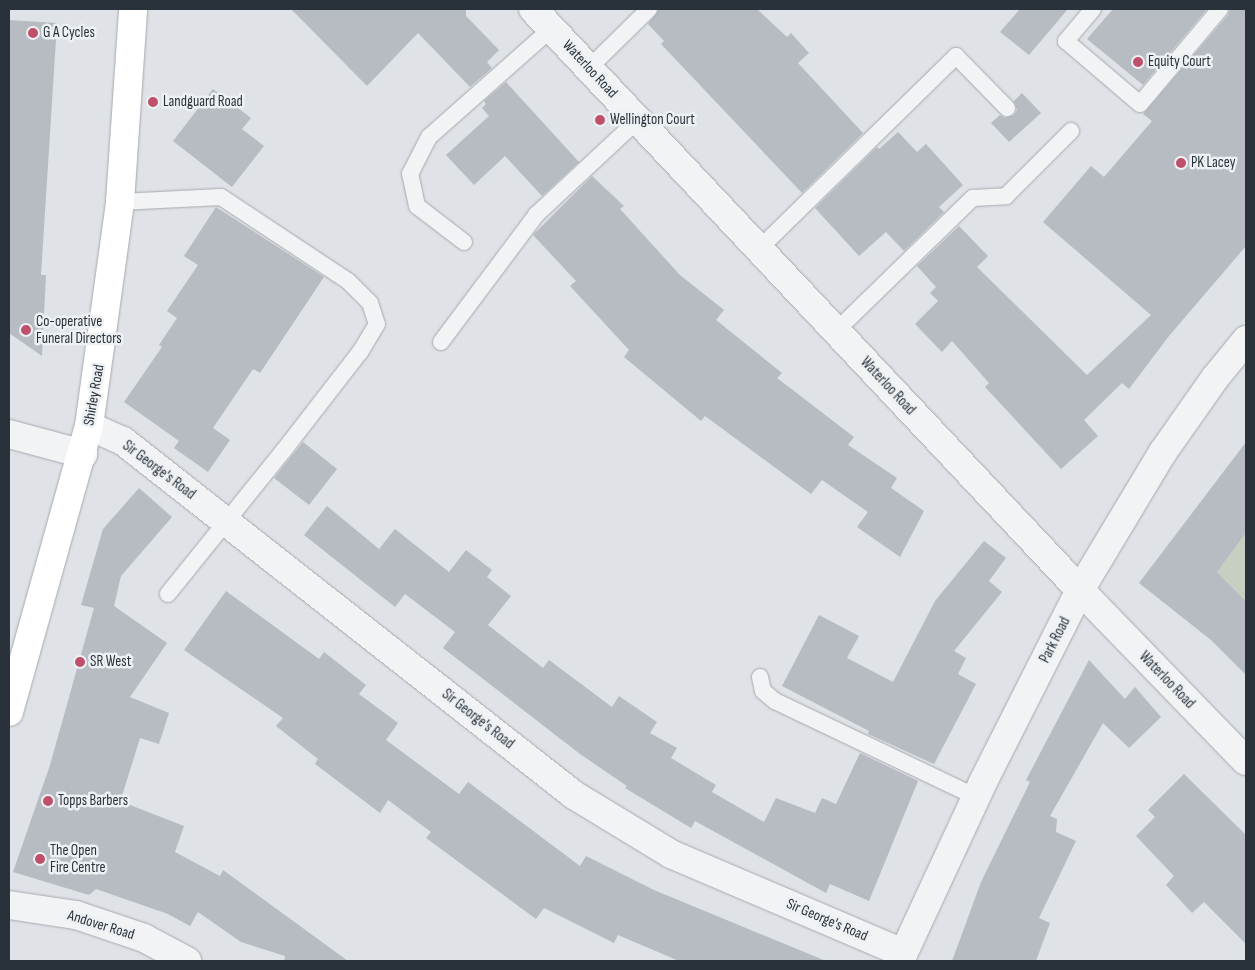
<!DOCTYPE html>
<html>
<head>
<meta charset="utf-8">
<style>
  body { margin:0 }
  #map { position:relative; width:1255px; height:970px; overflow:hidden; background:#dfe2e6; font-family:"Sofia Sans Condensed",sans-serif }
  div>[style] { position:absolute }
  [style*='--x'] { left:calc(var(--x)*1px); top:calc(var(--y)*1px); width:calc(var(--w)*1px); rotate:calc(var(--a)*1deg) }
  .green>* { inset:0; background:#c6cfc1 }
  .building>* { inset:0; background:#b6bcc2 }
  .roads { filter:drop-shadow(0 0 1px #a5aaaf) drop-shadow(0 0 1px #a5aaaf) }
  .service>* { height:16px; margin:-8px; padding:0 8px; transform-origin:8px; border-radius:8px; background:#f1f3f5 }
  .minor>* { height:28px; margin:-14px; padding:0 14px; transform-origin:14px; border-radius:14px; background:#f1f3f5 }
  .tertiary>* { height:28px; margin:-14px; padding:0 14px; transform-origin:14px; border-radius:14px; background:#f1f3f5 }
  .primary>* { height:28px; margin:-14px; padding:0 14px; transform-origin:14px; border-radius:14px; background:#fff }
  .dots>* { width:14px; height:14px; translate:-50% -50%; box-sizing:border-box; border:2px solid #eef1f4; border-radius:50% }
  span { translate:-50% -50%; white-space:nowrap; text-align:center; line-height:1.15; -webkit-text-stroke:5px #eef1f4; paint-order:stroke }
  .poi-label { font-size:15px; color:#29323b }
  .left { translate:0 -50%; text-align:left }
  .street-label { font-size:15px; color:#29323b }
  .frame { position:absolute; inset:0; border:10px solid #29323b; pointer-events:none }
</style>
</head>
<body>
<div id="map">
  <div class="green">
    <i style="clip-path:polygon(1246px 533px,1246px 601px,1217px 572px)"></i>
  </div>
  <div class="building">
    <i style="clip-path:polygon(291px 9px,466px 9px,466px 16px,499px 50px,487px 62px,492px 68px,470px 87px,418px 33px,367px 86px)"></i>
    <i style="clip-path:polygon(659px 9px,757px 9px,787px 37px,791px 33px,809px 53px,798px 63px,863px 133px,802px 193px,661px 44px,664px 41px,648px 24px)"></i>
    <i style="clip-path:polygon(1020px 9px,1068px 9px,1029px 55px,1000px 32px)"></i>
    <i style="clip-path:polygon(1113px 9px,1207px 9px,1143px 85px,1087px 39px)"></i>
    <i style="clip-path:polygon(1230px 9px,1246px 9px,1246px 246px,1169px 336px,1129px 389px,1122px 383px,1084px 420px,1098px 436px,1061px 469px,985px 387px,989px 383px,952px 341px,942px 352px,915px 324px,938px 301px,930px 293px,936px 287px,917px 266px,959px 226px,988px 256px,977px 267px,1087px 375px,1151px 315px,1043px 222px,1091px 166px,1104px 177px,1152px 121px,1143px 114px,1228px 15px)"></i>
    <i style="clip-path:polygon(9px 20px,57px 23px,41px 275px,46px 275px,42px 356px,9px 333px)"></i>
    <i style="clip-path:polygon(506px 82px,579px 162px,542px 196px,505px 156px,474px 185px,446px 155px,489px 116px,482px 108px,486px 104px,484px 101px)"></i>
    <i style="clip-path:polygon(213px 89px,251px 118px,242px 129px,264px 146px,232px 187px,173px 141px)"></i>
    <i style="clip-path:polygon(1022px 93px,1041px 113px,1009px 142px,991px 123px,1000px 115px,1005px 118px,1014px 115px,1017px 110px,1014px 101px)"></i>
    <i style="clip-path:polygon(898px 132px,917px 152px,926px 144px,963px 185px,939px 207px,944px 212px,904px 251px,886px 232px,859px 256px,815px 208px,877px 147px,879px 149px)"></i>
    <i style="clip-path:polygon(592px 176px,624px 206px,620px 209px,680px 275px,724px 310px,716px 320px,782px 373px,777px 378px,854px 437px,848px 445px,897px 478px,891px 488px,924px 511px,900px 557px,857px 527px,868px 512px,822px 480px,811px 494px,705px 416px,701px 421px,624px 357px,629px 350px,570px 286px,576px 281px,533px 235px)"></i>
    <i style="clip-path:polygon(216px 207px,324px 277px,260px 373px,253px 369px,213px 428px,230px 440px,208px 472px,174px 448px,179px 441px,124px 402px,162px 347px,159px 345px,177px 318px,167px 311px,198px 265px,184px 256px)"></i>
    <i style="clip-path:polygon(303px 442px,337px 469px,309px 505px,274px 478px)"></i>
    <i style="clip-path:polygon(1246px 442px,1246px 533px,1217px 572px,1246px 601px,1246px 675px,1211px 640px,1139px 583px)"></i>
    <i style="clip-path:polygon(139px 488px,172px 517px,121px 576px,114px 606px,167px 643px,130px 697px,169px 713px,159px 744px,140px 738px,122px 796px,126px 798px,125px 803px,184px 826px,175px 852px,220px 876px,223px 870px,348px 961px,284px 961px,285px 956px,241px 942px,198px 912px,190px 926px,168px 914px,96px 889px,89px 895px,13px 872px,50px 765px,94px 608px,81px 605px,103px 529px)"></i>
    <i style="clip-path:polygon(327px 506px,379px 549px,395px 529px,449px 572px,466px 550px,492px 570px,487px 577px,511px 596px,488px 625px,543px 668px,549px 660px,612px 707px,619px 696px,657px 722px,650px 733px,677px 748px,671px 758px,716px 785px,712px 792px,764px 822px,776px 798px,815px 813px,822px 798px,836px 804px,860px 753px,918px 781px,869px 901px,830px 884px,826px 893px,695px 821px,691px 828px,625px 788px,627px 786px,580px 754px,443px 648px,455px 632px,405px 594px,395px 607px,304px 535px)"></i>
    <i style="clip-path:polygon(984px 541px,1006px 558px,989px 581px,1002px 592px,954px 651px,966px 658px,958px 674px,976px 684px,934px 764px,868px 734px,869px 731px,782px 686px,819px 615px,859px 636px,847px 658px,893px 682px,935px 601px)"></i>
    <i style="clip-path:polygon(226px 591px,319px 659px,324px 652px,366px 685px,359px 694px,398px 723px,386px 740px,459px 794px,468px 782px,580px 866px,586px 856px,654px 890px,826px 961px,679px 961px,618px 935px,614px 943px,544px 908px,536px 919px,426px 838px,431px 832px,388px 800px,380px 813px,315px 764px,318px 759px,276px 726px,283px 718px,184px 650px)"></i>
    <i style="clip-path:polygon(1089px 660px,1125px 699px,1135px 687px,1161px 717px,1129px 748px,1103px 723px,1050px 816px,1057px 819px,1056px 832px,1076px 841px,1039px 918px,1050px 923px,1036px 961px,952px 961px,981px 882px,1030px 782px,1026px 780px)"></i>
    <i style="clip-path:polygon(1184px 774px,1246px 835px,1246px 944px,1204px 902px,1192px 913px,1166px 885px,1174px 876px,1136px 836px,1155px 817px,1148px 810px)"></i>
  </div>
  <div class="roads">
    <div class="service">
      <i style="--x:1093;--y:9;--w:42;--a:130.2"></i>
      <i style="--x:1066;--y:41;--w:97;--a:40.4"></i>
      <i style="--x:1140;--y:104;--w:124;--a:-49.9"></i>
      <i style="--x:589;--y:68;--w:84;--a:-44.5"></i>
      <i style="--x:120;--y:202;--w:101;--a:-2.8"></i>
      <i style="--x:221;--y:197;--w:152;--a:33.5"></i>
      <i style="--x:348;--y:281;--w:31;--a:45"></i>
      <i style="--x:370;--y:303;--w:22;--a:72"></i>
      <i style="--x:377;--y:324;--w:33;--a:121"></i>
      <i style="--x:360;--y:352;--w:124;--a:127.8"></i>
      <i style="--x:284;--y:450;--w:185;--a:128.9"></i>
      <i style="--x:464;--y:242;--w:59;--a:-142.5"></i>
      <i style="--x:417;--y:206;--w:33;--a:-102"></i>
      <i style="--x:410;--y:174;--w:42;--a:-62.8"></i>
      <i style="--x:429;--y:137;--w:164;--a:-41.5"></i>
      <i style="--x:759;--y:249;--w:276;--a:-44.4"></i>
      <i style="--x:956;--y:56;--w:73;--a:45.6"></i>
      <i style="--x:836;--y:331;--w:191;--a:-44.2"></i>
      <i style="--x:973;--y:198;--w:33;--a:-3"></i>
      <i style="--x:1006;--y:196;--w:92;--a:-45"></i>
      <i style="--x:441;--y:342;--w:159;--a:-53.2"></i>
      <i style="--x:536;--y:215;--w:139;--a:-43"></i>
      <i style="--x:760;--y:677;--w:14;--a:78"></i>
      <i style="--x:763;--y:691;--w:16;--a:40"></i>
      <i style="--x:775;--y:701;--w:223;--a:25.5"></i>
    </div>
    <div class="minor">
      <i style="--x:89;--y:426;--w:37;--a:24"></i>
      <i style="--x:123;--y:441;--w:573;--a:38.13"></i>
      <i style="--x:574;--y:795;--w:114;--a:31.3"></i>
      <i style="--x:671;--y:854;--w:252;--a:23.1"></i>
      <i style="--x:9;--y:434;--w:77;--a:15.1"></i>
      <i style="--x:9;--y:905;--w:68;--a:8.5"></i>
      <i style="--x:76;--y:915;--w:72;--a:18.7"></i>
      <i style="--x:144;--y:938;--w:49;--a:28.1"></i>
      <i style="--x:900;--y:961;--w:197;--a:-65.1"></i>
      <i style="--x:983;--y:782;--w:215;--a:-63.2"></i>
      <i style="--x:1080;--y:590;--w:161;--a:-59"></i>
      <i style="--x:1163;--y:452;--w:90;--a:-54.9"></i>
      <i style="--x:1215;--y:378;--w:49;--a:-50.8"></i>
    </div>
    <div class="tertiary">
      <i style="--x:533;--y:9;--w:798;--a:46.73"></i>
      <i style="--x:1080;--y:590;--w:238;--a:45.9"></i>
    </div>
    <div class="primary">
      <i style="--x:9;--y:712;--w:297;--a:-74.4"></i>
      <i style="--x:89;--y:426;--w:226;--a:-82.1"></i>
      <i style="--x:120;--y:202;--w:193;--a:-86.1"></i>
    </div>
  </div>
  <div class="dots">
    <i style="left:33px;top:33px;background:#bf506c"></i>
    <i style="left:1138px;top:62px;background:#bf506c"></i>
    <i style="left:153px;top:102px;background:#bf506c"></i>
    <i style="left:600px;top:120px;background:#bf506c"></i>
    <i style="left:1181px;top:163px;background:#bf506c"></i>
    <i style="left:26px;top:330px;background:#bf506c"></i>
    <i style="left:80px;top:662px;background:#bf506c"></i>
    <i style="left:48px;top:801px;background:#bf506c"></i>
    <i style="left:40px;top:859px;background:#bf506c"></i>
  </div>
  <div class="poi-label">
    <span class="left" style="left:43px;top:33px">G A Cycles</span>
    <span class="left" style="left:1148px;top:62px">Equity Court</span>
    <span class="left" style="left:163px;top:102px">Landguard Road</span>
    <span class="left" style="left:610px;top:120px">Wellington Court</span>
    <span class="left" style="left:1191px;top:163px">PK Lacey</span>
    <span class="left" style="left:36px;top:330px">Co-operative<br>Funeral Directors</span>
    <span class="left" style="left:90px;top:662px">SR West</span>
    <span class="left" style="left:58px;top:801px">Topps Barbers</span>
    <span class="left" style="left:50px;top:859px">The Open<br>Fire Centre</span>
  </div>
  <div class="street-label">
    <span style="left:590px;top:69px;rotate:47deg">Waterloo Road</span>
    <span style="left:888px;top:386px;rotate:47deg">Waterloo Road</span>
    <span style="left:94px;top:395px;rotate:-80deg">Shirley Road</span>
    <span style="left:159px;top:470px;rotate:37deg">Sir George's Road</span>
    <span style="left:1055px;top:640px;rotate:-63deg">Park Road</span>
    <span style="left:1167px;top:680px;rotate:46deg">Waterloo Road</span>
    <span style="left:478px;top:719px;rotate:38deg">Sir George's Road</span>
    <span style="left:827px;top:920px;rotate:23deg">Sir George's Road</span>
    <span style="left:101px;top:925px;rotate:17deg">Andover Road</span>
  </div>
  <div class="frame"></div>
</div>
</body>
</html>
